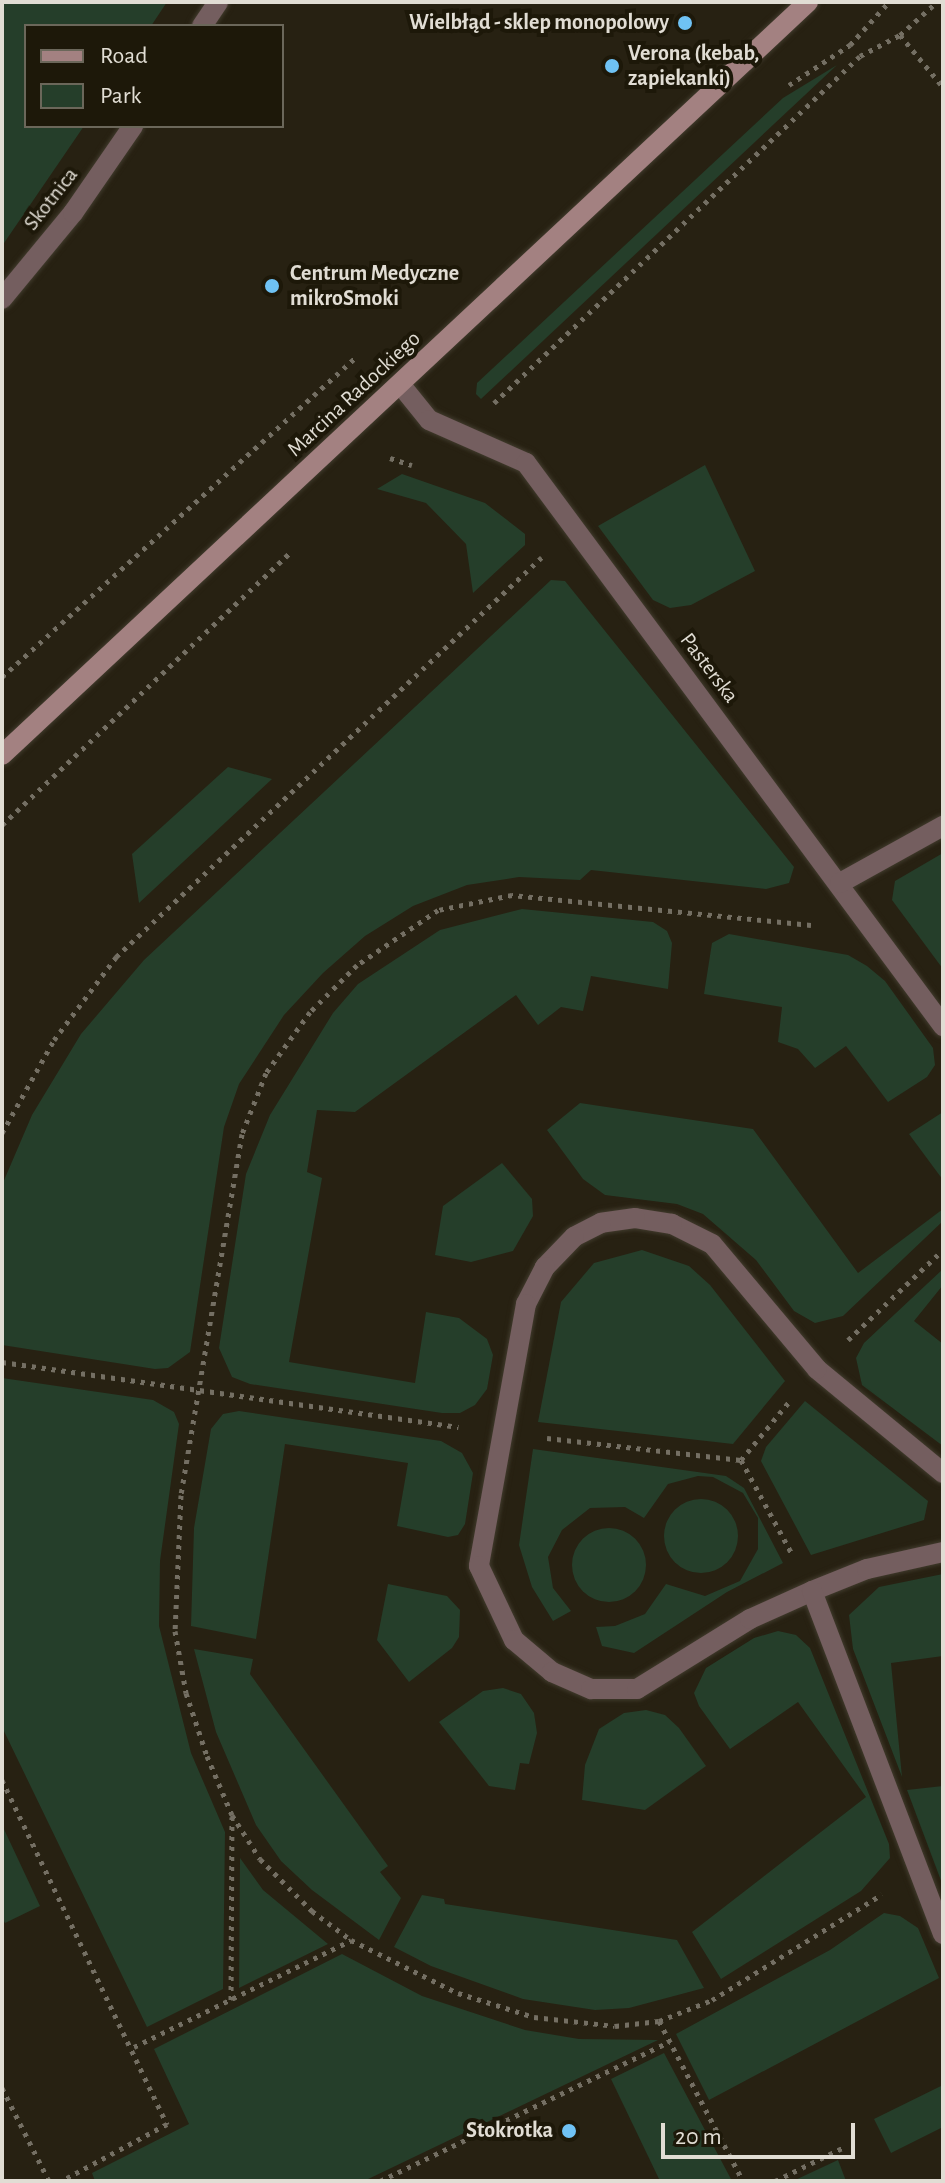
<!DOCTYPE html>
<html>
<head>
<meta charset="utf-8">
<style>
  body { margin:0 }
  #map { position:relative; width:945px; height:2183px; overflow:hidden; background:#272112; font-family:"Alegreya Sans",sans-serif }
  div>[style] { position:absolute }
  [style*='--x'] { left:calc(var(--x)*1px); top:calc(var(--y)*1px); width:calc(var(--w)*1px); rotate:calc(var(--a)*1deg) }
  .green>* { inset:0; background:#253e2a }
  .round { border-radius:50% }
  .path>* { height:5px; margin-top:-2.5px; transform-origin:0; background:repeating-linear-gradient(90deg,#746f63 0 4px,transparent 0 10px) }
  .roads { filter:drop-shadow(0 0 2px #413b2d) drop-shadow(0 0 2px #413b2d) }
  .lane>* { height:20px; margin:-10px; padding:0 10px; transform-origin:10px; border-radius:10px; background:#745e5f }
  .street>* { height:20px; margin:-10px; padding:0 10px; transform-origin:10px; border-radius:10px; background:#745e5f }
  .secondary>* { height:20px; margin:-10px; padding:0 10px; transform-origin:10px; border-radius:10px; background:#a38181 }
  .dots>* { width:22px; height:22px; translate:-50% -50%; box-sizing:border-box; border:4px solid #1d1809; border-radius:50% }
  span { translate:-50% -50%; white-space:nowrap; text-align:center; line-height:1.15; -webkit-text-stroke:8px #1d1809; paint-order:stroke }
  .poi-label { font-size:22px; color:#e1ddd4; font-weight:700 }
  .right { translate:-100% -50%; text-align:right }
  .left { translate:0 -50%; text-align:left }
  .street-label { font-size:22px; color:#e1ddd4 }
  .frame { position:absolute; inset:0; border:4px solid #e1ddd4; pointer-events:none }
  .legend { position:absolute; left:24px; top:24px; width:260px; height:104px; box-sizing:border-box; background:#1d1809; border:2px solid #6b675a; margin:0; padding:10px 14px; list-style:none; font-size:24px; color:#e1ddd4 }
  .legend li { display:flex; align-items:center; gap:16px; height:40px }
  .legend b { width:40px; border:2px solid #6b675a }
  .scale { position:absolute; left:661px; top:2123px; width:194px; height:36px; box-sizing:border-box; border:4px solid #e1ddd4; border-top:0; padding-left:10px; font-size:24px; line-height:28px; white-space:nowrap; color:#e1ddd4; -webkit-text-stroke:6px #1d1809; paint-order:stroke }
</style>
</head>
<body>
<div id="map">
  <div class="green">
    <i style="clip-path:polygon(2px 2px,167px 2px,151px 26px,26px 26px,26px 126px,84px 126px,2px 246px)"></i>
    <i style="clip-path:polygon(837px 65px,481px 399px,476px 394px,477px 383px,783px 98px)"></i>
    <i style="clip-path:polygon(705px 465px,755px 571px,691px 605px,670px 608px,653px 600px,598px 526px)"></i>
    <i style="clip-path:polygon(402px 474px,485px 503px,525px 534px,525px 545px,473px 593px,466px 544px,426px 503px,377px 489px)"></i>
    <i style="clip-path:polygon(551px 580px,565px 581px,794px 867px,789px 883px,766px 889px,591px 870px,580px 880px,519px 877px,467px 885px,413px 906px,365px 936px,323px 973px,284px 1015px,239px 1084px,224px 1127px,190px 1352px,168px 1368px,155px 1369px,2px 1345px,2px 1185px,32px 1115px,81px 1034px,144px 960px)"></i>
    <i style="clip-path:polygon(228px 767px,272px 779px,139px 903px,132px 854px)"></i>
    <i style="clip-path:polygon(943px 853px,943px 969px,892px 900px,895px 881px)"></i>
    <i style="clip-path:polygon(522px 909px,653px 922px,667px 931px,672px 943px,668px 989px,591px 976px,583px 1011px,561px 1007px,538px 1025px,516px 995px,355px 1112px,317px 1110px,307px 1172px,322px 1178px,289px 1362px,415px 1383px,426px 1312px,459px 1318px,487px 1339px,493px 1355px,487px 1389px,475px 1405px,460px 1413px,442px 1413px,250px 1384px,232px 1377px,219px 1348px,246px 1174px,270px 1115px,333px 1013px,358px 984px,440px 930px)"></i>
    <i style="clip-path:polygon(729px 934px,848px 955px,867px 966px,885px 981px,933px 1048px,935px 1065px,927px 1077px,888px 1102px,846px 1046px,815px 1068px,798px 1049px,778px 1042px,782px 1007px,704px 994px,712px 943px)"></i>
    <i style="clip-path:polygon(580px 1103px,753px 1129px,858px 1273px,943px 1209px,943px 1221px,843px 1316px,815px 1323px,794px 1311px,756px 1260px,703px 1214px,677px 1204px,605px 1195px,583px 1179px,547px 1130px)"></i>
    <i style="clip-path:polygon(943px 1112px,943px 1180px,909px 1134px)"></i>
    <i style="clip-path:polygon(502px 1163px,532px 1199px,533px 1216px,513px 1251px,471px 1262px,435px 1255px,443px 1206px)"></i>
    <i style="clip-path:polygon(642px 1250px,689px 1266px,710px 1285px,785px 1381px,733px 1444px,538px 1422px,561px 1302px,594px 1263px)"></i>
    <i style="clip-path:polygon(943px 1269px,943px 1285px,914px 1321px,943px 1344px,943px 1446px,862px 1385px,856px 1358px,864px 1343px)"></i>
    <i style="clip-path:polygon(2px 1378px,153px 1400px,174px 1412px,179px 1424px,160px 1561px,159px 1626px,191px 1753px,225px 1832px,223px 1989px,147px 2027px,2px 1727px)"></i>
    <i style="clip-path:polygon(805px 1401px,928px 1501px,924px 1520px,811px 1555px,761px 1461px,766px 1447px)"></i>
    <i style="clip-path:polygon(239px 1411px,441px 1441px,462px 1453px,473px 1473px,465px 1524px,458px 1535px,448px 1537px,397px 1526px,408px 1463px,285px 1444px,256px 1639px,191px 1626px,194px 1528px,211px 1429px,223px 1414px)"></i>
    <i style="clip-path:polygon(533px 1449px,726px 1476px,744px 1488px,783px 1563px,727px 1592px,634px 1653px,602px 1646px,596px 1627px,615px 1626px,645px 1614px,666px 1584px,705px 1596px,740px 1581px,758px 1549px,758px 1518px,743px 1493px,713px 1477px,698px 1476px,668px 1484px,644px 1518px,625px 1507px,590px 1508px,562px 1530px,548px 1557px,553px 1588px,571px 1611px,553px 1621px,532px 1587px,519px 1545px)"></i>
    <i class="round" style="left:664px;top:1499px;width:74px;height:74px"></i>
    <i class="round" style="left:572px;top:1528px;width:74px;height:74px"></i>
    <i style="clip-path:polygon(943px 1574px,943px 1656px,891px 1663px,902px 1777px,853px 1649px,849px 1615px,879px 1587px)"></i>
    <i style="clip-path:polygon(388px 1584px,447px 1596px,460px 1610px,459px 1637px,452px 1648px,409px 1682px,377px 1640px)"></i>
    <i style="clip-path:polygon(778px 1631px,796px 1635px,810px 1648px,889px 1844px,890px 1858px,861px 1891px,721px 1979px,692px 1932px,866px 1797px,798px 1702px,730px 1749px,699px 1706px,694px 1693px,706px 1668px,754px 1638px)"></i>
    <i style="clip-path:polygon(194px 1649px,253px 1659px,250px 1674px,388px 1866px,380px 1872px,401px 1898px,379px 1940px,312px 1890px,281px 1861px,256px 1825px,216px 1732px)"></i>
    <i style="clip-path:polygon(503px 1688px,521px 1694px,534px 1713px,537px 1733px,529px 1764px,520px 1763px,515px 1790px,489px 1786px,439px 1722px,483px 1691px)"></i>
    <i style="clip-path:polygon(646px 1710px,665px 1715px,679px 1728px,706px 1766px,645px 1810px,582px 1800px,585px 1765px,599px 1729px,624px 1713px)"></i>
    <i style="clip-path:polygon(943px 1786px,943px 1886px,907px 1790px)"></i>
    <i style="clip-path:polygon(2px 1825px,40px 1906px,5px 1923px,2px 1918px)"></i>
    <i style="clip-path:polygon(240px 1858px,263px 1890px,328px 1944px,239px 1988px)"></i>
    <i style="clip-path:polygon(422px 1895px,444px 1899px,445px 1904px,677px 1940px,704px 1988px,629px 2008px,595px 2010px,523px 1999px,431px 1966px,394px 1947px)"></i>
    <i style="clip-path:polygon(884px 1913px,900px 1916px,918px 1928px,939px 1978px,709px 2100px,676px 2034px,830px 1950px)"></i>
    <i style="clip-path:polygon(342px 1954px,422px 1996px,525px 2030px,579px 2039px,658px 2040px,364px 2181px,95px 2181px,92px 2173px,189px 2124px,154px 2049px)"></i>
    <i style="clip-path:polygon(664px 2053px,732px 2181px,660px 2181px,611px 2079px)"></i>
    <i style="clip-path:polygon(943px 2085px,943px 2127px,891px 2153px,874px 2119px)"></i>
    <i style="clip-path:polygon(838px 2160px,846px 2181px,793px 2181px)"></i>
  </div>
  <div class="path">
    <i style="--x:900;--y:35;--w:67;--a:50.4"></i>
    <i style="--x:789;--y:85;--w:73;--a:-33.3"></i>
    <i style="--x:850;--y:45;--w:58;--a:-47.8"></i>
    <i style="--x:494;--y:403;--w:504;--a:-43.47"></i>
    <i style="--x:860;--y:56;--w:45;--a:-27.7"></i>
    <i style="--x:900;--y:35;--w:50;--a:-41.7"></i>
    <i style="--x:390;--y:458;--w:23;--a:18"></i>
    <i style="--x:2;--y:677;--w:479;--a:-42.1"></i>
    <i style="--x:2;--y:825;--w:395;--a:-43.4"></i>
    <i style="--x:811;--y:925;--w:301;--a:-174.3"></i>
    <i style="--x:512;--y:895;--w:76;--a:168.5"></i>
    <i style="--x:438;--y:910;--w:98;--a:145.8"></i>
    <i style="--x:357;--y:965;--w:66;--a:135"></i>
    <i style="--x:310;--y:1012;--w:75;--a:125.8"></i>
    <i style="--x:266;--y:1073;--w:66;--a:111.5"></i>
    <i style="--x:242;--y:1134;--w:366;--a:99.6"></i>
    <i style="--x:181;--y:1495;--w:136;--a:92.5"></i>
    <i style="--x:175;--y:1631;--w:63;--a:79.9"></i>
    <i style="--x:186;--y:1693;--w:66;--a:71.6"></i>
    <i style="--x:207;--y:1756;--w:64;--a:67"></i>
    <i style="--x:232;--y:1815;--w:52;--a:57.5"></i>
    <i style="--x:260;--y:1859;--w:74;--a:45"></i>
    <i style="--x:312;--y:1911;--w:49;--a:36.6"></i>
    <i style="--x:351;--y:1940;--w:119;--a:26.4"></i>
    <i style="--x:458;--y:1993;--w:80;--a:17.5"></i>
    <i style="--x:534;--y:2017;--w:81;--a:6.3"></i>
    <i style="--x:615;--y:2026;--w:44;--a:-6.5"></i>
    <i style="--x:659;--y:2021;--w:57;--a:-21.6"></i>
    <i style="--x:712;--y:2000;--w:200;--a:-31.9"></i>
    <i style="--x:2;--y:1133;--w:107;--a:-60.8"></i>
    <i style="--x:54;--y:1040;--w:104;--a:-53.2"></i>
    <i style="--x:116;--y:957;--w:584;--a:-43.2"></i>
    <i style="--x:848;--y:1340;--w:131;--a:-43.5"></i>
    <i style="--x:2;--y:1362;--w:461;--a:8.1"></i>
    <i style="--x:547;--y:1438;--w:195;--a:6.5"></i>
    <i style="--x:741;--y:1460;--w:75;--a:-50.4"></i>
    <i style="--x:741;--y:1460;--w:107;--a:61.5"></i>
    <i style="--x:2;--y:1780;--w:382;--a:64.4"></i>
    <i style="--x:167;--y:2124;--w:120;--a:151.7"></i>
    <i style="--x:231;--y:2000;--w:183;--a:-89.7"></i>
    <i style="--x:659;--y:2021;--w:181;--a:62.3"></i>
    <i style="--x:134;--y:2047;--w:242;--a:-26.2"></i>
    <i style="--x:2;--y:2088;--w:104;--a:63.2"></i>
    <i style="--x:380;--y:2181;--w:321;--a:-25.7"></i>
    <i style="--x:775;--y:2181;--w:75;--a:-26.2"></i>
  </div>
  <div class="roads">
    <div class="lane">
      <i style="--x:400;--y:384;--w:46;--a:51.1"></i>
      <i style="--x:429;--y:420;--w:106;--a:23.9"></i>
      <i style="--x:526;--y:463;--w:701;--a:53.47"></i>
      <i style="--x:840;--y:883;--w:118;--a:-29"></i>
      <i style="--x:943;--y:1473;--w:163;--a:-140.5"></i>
      <i style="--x:817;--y:1369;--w:163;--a:-130"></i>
      <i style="--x:712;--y:1244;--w:45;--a:-153.4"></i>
      <i style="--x:672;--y:1224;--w:37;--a:-171"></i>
      <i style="--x:635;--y:1218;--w:34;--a:172"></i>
      <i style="--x:601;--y:1223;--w:30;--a:153"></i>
      <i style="--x:574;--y:1237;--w:42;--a:134"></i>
      <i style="--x:545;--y:1267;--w:42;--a:117.2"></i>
      <i style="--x:526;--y:1304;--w:266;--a:100.2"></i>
      <i style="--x:479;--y:1566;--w:82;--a:64.7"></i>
      <i style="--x:514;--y:1640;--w:50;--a:40.1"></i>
      <i style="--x:552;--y:1672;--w:43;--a:23.6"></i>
      <i style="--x:591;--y:1689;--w:46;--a:0"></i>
      <i style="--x:637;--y:1689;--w:133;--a:-31.8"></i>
      <i style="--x:750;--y:1619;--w:68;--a:-24.3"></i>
      <i style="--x:812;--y:1591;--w:59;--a:-21.8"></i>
      <i style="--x:867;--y:1569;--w:78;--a:-12.6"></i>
      <i style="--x:812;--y:1591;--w:367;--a:69.1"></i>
    </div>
    <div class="street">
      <i style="--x:202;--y:26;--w:29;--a:-56"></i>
      <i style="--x:2;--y:299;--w:112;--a:-50.5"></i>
      <i style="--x:73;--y:213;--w:106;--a:-55.4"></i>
    </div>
    <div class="secondary">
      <i style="--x:2;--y:755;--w:1103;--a:-43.05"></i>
    </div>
  </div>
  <div class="dots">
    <i style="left:685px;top:23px;background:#6fc2f4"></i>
    <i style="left:612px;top:66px;background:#6fc2f4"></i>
    <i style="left:272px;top:286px;background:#6fc2f4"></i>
    <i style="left:569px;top:2131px;background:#6fc2f4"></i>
  </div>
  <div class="poi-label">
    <span class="right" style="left:669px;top:23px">Wielbłąd - sklep monopolowy</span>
    <span class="left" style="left:628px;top:66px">Verona (kebab,<br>zapiekanki)</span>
    <span class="left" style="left:290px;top:286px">Centrum Medyczne<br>mikroSmoki</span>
    <span class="right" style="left:553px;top:2131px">Stokrotka</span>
  </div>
  <div class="street-label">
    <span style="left:51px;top:199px;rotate:-52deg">Skotnica</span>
    <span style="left:354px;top:394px;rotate:-43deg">Marcina Radockiego</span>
    <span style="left:709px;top:668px;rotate:53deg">Pasterska</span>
  </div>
  <div class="frame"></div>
  <ul class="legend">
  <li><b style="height:10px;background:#a38181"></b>Road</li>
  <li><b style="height:22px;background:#253e2a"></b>Park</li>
  </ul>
  <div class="scale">20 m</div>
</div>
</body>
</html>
